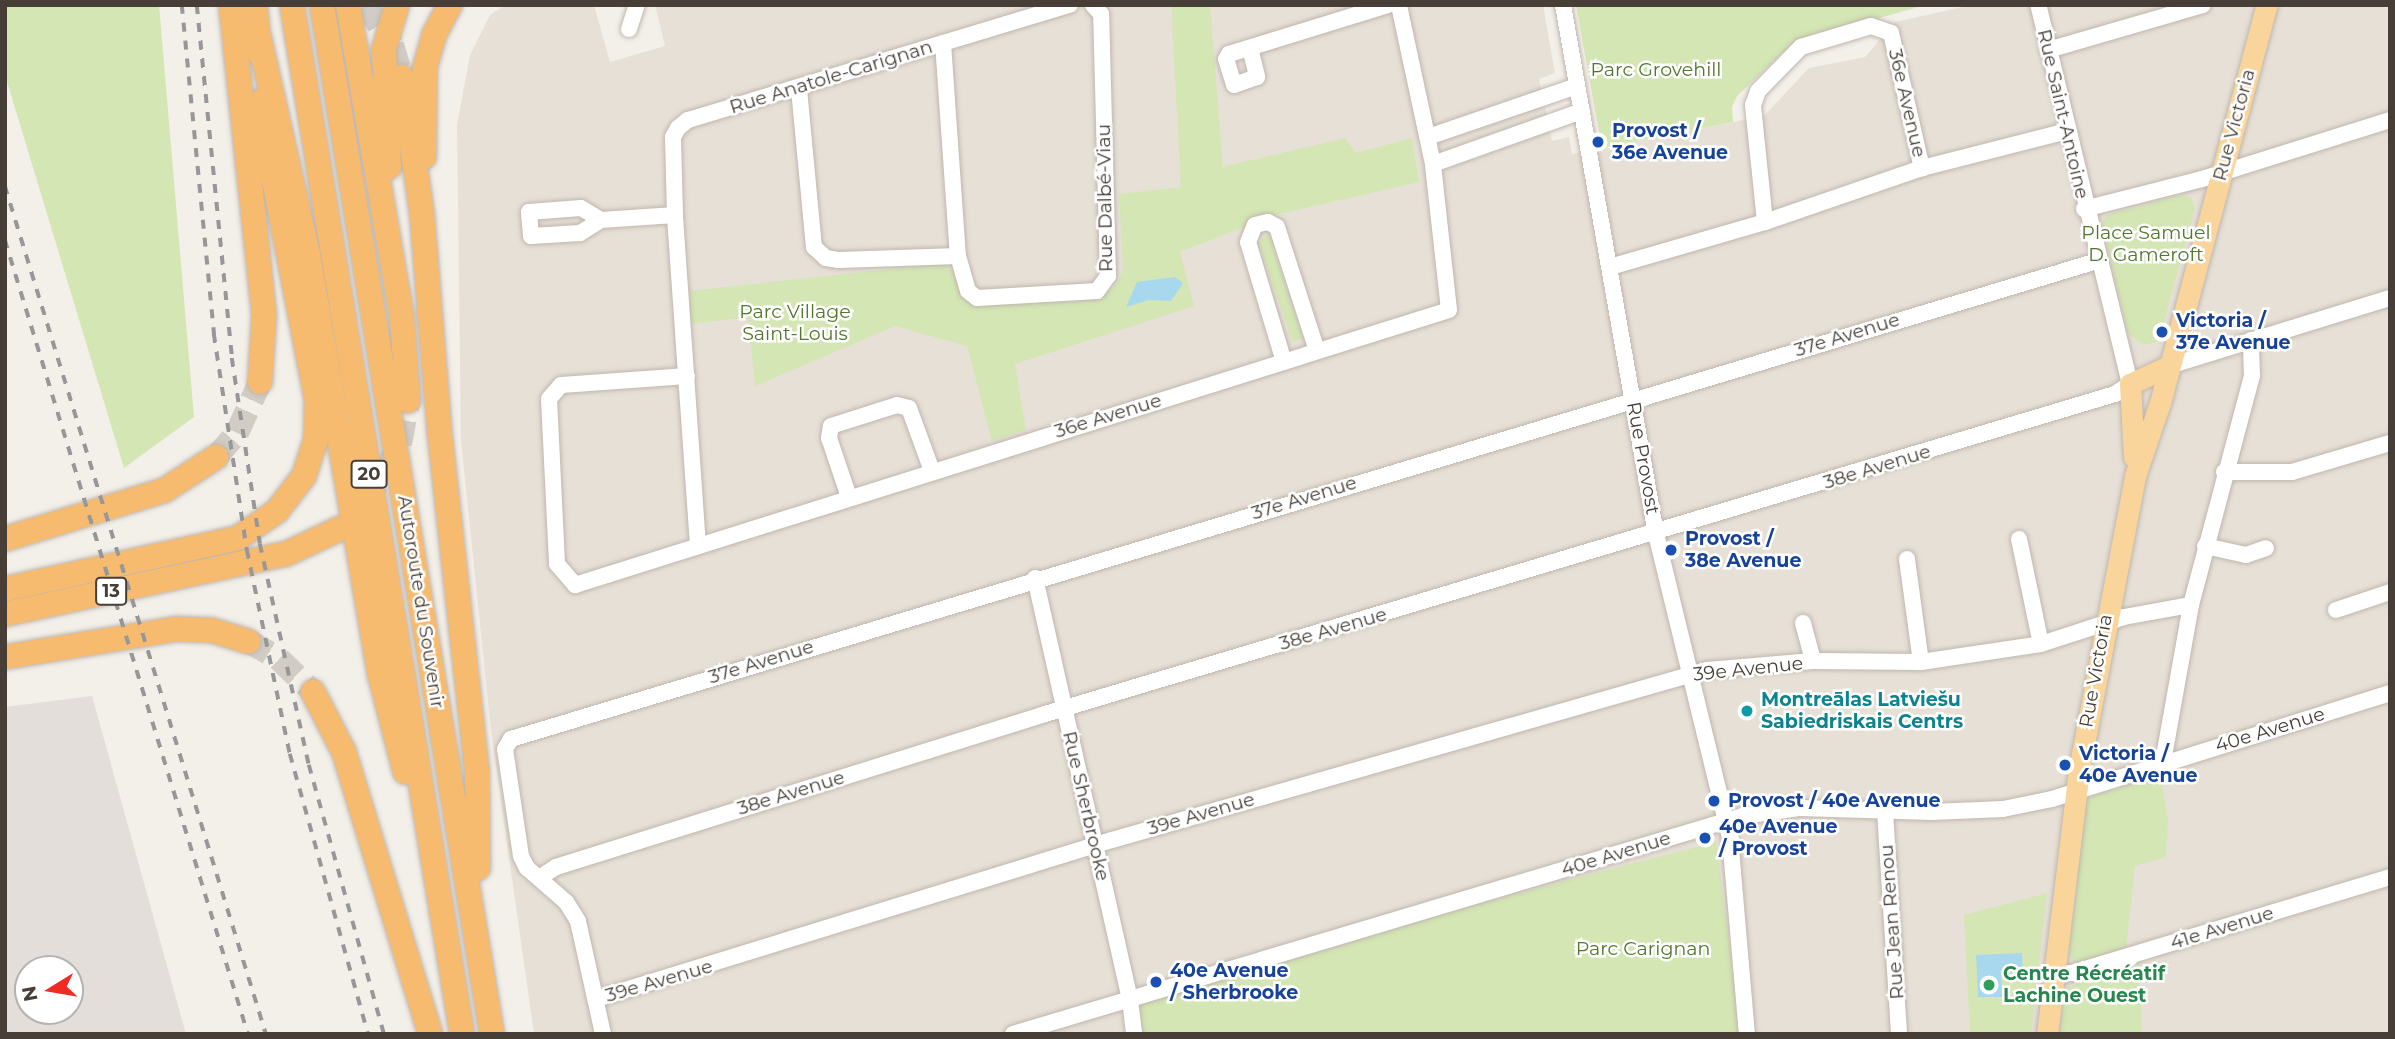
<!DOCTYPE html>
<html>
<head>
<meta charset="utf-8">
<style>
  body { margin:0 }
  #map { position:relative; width:2395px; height:1039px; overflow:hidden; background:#f3efe9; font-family:Montserrat,sans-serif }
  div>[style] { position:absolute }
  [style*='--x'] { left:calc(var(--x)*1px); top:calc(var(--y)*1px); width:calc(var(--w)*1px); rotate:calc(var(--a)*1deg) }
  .residential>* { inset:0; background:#e7e0d7 }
  .industrial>* { inset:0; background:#e3deda }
  .green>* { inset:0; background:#d4e6b4 }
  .water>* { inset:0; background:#a8d8ed }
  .highway-tunnel>* { height:24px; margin-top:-12px; transform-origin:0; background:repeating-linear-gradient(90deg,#d1ccc5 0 24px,transparent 0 36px) }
  .roads { filter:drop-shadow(0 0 2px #bfb6ac) drop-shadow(0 0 2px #bfb6ac) }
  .minor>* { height:16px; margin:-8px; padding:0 8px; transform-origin:8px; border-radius:8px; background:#fff }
  .major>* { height:21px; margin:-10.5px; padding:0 10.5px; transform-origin:10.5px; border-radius:10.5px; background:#f9d59c }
  .highway>* { height:24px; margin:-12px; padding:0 12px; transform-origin:12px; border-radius:12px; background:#f7bb70 }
  .rail>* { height:3.5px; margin-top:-1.75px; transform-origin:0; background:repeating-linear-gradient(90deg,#979797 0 9px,transparent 0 18px) }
  .dots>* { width:19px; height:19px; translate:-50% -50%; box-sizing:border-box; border:4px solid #fff; border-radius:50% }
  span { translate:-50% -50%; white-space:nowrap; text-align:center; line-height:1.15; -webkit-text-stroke:5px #fff; paint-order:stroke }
  .shield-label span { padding:2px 5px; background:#fff; border:2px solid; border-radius:5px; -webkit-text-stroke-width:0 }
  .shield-label { font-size:18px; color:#473f37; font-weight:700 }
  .park-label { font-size:19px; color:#51762d }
  .street-label { font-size:19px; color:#473f37 }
  .transit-label { font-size:19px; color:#164399; font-weight:700 }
  .left { translate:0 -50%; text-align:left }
  .culture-label { font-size:19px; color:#0d838f; font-weight:700 }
  .leisure-label { font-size:19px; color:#27864d; font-weight:700 }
  .frame { position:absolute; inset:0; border:7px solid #473f37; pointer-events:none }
  .north { position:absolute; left:14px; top:955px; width:70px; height:70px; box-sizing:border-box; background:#fff; border:2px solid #b5b2af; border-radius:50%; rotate:259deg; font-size:19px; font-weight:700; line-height:28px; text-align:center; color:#473f37 }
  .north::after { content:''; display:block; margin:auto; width:24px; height:32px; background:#ef2c24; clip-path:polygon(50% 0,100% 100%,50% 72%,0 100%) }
</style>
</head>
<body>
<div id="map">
  <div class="residential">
    <i style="clip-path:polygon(505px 5px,594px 5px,610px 62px,665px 46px,655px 5px,1543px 5px,1555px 73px,1539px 79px,1552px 141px,1569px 137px,1572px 154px,1764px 116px,1809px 68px,1865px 57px,1895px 22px,1972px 5px,2390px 5px,2390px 1034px,534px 1034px,491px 730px,461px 441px,457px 125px,470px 55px,490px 15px)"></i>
  </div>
  <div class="industrial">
    <i style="clip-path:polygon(evenodd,92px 696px,186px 1034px,5px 1034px,5px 707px,92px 696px,28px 969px,70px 969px,70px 1011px,28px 1011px,28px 969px)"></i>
  </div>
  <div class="green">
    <i style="clip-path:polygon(5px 5px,159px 5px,194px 417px,124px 468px,5px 75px)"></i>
    <i style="clip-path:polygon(1171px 5px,1210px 5px,1223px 167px,1345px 138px,1356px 153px,1412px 138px,1419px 182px,1275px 215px,1180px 252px,1194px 306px,1015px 364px,1026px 430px,992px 441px,967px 346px,895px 326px,755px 386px,748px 317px,690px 324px,689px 291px,944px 263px,954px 273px,964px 298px,980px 306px,1100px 298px,1115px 286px,1123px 270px,1119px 194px,1181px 187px)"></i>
    <i style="clip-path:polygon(1576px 5px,1925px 5px,1793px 43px,1737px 96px,1732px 107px,1733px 122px,1602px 148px)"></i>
    <i style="clip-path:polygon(2179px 195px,2191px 197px,2195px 208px,2160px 336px,2156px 342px,2143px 345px,2128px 333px,2102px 222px,2107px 215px)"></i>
    <i style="clip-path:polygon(1269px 234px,1303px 338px,1293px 342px,1258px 243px)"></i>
    <i style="clip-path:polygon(2155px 777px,2161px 781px,2168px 820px,2166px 857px,2135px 866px,2126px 948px,2077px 964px,2069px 954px,2086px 802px,2093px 796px)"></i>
    <i style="clip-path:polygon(1716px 842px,1741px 1034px,1135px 1034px,1132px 993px)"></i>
    <i style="clip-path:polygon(2047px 893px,2031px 1034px,1970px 1034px,1964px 915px)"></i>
    <i style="clip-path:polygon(2139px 962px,2142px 1034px,2059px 1034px,2066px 988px)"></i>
  </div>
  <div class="water">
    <i style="clip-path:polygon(1175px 277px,1183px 283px,1171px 301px,1149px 300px,1126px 307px,1137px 282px)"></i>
    <i style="clip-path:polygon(2022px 953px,2023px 972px,2001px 973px,2002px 997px,1978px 997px,1976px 955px)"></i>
  </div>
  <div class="highway-tunnel">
    <i style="--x:366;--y:5;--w:48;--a:57"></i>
    <i style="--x:392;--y:45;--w:34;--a:73"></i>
    <i style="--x:216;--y:457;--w:32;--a:-49"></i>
    <i style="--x:237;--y:433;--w:56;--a:-65.7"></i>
    <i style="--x:365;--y:505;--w:70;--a:-60.2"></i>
    <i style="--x:400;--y:444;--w:44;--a:-79.5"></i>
    <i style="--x:248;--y:641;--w:36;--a:30"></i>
    <i style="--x:279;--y:659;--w:47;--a:44.1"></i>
  </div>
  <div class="roads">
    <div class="minor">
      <i style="--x:1563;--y:5;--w:537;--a:80.03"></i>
      <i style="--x:1656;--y:534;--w:312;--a:76.3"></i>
      <i style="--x:1730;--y:837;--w:198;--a:85.1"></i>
      <i style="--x:629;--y:29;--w:25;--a:-72"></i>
      <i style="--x:943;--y:43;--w:214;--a:86"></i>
      <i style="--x:958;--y:256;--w:36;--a:74"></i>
      <i style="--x:968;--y:291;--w:11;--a:38"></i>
      <i style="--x:977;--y:298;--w:120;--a:-3.3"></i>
      <i style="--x:1097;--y:291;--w:19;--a:-54"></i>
      <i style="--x:1108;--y:276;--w:262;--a:-91.5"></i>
      <i style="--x:1101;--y:14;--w:12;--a:-132"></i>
      <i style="--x:1250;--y:48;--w:30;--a:76"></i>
      <i style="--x:1257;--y:77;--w:24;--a:161"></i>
      <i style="--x:1234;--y:85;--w:27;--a:-107"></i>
      <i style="--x:1226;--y:59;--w:6;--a:-59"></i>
      <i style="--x:1229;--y:54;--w:166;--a:-17.1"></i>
      <i style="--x:2048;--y:50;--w:161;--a:-16.2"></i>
      <i style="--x:799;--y:89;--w:159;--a:84.6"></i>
      <i style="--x:814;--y:247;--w:16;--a:43"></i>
      <i style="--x:826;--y:258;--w:13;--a:9"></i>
      <i style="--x:839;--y:260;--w:119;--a:-1.9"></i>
      <i style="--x:1428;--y:137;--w:157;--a:-18.9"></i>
      <i style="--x:1433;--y:164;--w:158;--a:-19.6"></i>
      <i style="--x:2084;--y:209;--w:122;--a:-14.3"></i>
      <i style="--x:2202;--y:179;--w:197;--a:-17.4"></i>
      <i style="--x:601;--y:220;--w:25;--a:148"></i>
      <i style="--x:580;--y:233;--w:49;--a:176.5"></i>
      <i style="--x:531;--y:236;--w:24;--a:-95"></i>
      <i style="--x:529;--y:212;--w:52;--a:-4.4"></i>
      <i style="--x:581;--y:208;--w:23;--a:31"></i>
      <i style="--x:601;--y:220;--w:74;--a:-3.9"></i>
      <i style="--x:1765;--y:222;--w:118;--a:-95.9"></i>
      <i style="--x:1753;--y:105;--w:15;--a:-70"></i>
      <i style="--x:1758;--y:91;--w:62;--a:-45.7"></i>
      <i style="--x:1801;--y:47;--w:73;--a:-16.7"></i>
      <i style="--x:1871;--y:26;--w:21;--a:19"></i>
      <i style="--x:1891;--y:33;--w:139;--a:77.1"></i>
      <i style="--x:1610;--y:267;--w:161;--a:-16.2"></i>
      <i style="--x:1765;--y:222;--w:166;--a:-19"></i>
      <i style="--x:1922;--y:168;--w:150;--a:-14.3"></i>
      <i style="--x:1284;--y:362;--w:125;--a:-106.7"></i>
      <i style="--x:1248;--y:242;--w:18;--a:-68"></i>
      <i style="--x:1255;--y:225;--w:13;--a:-13"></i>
      <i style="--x:1268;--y:222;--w:10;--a:29"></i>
      <i style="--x:1277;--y:227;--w:130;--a:72.1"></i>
      <i style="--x:2169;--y:366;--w:231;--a:-17.1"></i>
      <i style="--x:687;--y:376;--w:126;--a:175.9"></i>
      <i style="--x:561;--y:385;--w:18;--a:131"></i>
      <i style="--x:549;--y:399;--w:165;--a:87.2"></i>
      <i style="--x:557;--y:564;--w:28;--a:49"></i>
      <i style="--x:575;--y:585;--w:916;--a:-17.47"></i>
      <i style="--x:1449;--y:310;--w:147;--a:-96.3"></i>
      <i style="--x:1433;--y:164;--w:163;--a:-102.1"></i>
      <i style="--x:2224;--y:472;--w:68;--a:0"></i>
      <i style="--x:2292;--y:472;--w:102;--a:-16.5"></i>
      <i style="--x:849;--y:497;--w:62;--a:-108.7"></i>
      <i style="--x:829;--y:438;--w:12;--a:-81"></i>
      <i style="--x:831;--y:426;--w:69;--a:-17.7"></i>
      <i style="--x:897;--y:405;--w:12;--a:14"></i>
      <i style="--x:909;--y:408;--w:67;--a:69.9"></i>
      <i style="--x:2019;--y:539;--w:107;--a:78.2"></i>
      <i style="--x:698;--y:546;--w:332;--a:-94"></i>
      <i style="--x:675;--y:215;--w:78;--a:-91.5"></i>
      <i style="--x:673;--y:137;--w:10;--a:-61"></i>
      <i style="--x:678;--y:128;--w:13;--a:-39"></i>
      <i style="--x:688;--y:120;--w:399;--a:-16.8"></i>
      <i style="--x:2205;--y:546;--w:42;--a:12.4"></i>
      <i style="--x:2246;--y:555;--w:21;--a:-19"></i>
      <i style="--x:1907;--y:559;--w:104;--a:82.3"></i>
      <i style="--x:1035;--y:578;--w:433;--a:77.3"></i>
      <i style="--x:1130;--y:1000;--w:34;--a:83"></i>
      <i style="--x:2336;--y:610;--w:57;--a:-18.4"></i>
      <i style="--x:1803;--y:623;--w:39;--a:75"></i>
      <i style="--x:2163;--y:762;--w:159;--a:-79.9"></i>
      <i style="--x:2191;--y:605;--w:238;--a:-75.1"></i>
      <i style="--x:2252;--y:375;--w:35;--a:-92"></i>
      <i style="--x:1885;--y:811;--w:223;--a:86.4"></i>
      <i style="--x:539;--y:878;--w:20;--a:-33"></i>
      <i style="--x:556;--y:867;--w:512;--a:-17.37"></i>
      <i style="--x:1045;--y:714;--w:1117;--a:-16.65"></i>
      <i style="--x:2115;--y:394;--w:18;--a:-34"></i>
      <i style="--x:2130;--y:384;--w:390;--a:-103.6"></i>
      <i style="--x:2054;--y:974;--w:18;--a:-3"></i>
      <i style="--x:2072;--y:973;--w:332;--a:-16.8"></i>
      <i style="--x:596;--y:999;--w:540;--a:-17.13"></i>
      <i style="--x:1112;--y:840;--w:619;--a:-15.95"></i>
      <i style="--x:1707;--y:670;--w:106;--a:-4.9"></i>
      <i style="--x:1813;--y:661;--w:108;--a:0.5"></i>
      <i style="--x:1921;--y:662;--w:121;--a:-8.5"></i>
      <i style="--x:2041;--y:644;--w:87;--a:-18"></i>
      <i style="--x:2124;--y:617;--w:68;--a:-10.2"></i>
      <i style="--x:603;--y:1034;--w:116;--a:-102.5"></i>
      <i style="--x:578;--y:921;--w:22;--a:-122"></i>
      <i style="--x:566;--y:902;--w:52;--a:-138.9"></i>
      <i style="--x:527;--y:868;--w:13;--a:-117"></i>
      <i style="--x:521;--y:856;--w:108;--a:-98.5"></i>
      <i style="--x:505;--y:749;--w:12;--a:-59"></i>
      <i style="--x:511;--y:739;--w:1656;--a:-16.77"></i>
      <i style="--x:1013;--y:1034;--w:762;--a:-16.63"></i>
      <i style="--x:1743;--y:816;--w:58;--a:-8"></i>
      <i style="--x:1800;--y:808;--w:132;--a:1.7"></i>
      <i style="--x:1932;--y:812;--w:71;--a:-2.4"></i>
      <i style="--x:2003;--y:809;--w:50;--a:-11.5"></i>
      <i style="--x:2052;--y:799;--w:354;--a:-17.4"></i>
    </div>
    <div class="major">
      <i style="--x:2134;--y:457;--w:73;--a:-93.1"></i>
      <i style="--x:2130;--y:384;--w:43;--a:-24.8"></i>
      <i style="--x:2047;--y:1034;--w:266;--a:-83.1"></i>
      <i style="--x:2079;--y:770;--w:299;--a:-79.2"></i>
      <i style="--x:2135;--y:476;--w:77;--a:-71.1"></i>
      <i style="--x:2160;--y:403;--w:412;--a:-75"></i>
    </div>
    <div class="highway">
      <i style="--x:231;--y:5;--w:313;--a:83.9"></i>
      <i style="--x:264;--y:316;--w:66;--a:93.5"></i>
      <i style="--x:255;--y:5;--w:49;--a:84.2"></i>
      <i style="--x:292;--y:5;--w:1043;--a:80.62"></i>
      <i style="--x:322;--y:5;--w:1043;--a:80.62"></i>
      <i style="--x:348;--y:5;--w:319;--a:80.2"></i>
      <i style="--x:402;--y:319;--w:82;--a:85.8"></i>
      <i style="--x:259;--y:37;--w:223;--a:77.3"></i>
      <i style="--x:308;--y:255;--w:426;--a:80.3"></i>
      <i style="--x:380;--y:675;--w:100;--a:75.5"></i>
      <i style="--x:402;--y:77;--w:138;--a:81.7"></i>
      <i style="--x:422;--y:214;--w:214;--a:85.4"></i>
      <i style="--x:439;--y:427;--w:347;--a:83.7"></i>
      <i style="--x:477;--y:772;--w:96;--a:89.4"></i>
      <i style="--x:424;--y:157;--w:90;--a:-89.4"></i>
      <i style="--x:425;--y:67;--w:33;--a:-74"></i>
      <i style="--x:434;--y:35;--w:34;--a:-62"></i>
      <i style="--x:389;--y:167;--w:118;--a:-92.4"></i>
      <i style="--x:384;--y:49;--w:46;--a:-73.5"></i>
      <i style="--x:5;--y:539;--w:167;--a:-17"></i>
      <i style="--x:165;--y:490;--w:61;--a:-32.9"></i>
      <i style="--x:5;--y:589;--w:239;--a:-12.3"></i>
      <i style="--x:238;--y:538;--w:47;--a:-34.7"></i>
      <i style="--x:277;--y:511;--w:44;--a:-52.4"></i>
      <i style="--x:304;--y:476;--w:38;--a:-72"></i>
      <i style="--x:316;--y:440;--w:39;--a:-89"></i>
      <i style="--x:317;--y:401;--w:268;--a:-101"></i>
      <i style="--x:266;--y:138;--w:38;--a:-95"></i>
      <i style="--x:5;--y:614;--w:287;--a:-12.1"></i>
      <i style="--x:286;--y:554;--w:59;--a:-25.3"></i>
      <i style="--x:5;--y:657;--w:173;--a:-9.3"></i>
      <i style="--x:176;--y:629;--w:35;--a:2"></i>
      <i style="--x:211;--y:630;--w:39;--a:17"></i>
      <i style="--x:313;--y:692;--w:68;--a:62.7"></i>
      <i style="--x:344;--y:752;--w:295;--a:73"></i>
    </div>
  </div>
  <div class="rail">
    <i style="--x:182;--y:5;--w:331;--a:84.4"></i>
    <i style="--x:214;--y:334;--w:219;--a:81.3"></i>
    <i style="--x:247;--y:550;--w:208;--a:78.1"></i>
    <i style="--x:290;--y:754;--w:291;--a:74.4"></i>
    <i style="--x:197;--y:5;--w:355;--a:84.3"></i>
    <i style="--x:232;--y:358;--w:188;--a:81.4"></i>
    <i style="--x:260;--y:544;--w:226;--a:77.5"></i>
    <i style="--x:309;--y:765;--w:279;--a:74.4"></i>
    <i style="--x:5;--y:186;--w:887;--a:72.89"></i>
    <i style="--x:5;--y:240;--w:830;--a:72.98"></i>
  </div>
  <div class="dots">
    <i style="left:1598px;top:142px;background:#1a4fb4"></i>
    <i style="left:2162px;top:332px;background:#1a4fb4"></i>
    <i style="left:1671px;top:550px;background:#1a4fb4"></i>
    <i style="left:1747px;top:711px;background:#0f9aa8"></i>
    <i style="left:2065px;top:765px;background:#1a4fb4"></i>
    <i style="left:1714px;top:801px;background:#1a4fb4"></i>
    <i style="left:1705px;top:838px;background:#1a4fb4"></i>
    <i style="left:1156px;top:982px;background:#1a4fb4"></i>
    <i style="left:1989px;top:985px;background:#2e9e5b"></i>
  </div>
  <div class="shield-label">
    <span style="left:369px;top:474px">20</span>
    <span style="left:111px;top:591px">13</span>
  </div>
  <div class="park-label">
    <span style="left:1656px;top:70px">Parc Grovehill</span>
    <span style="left:2146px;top:244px">Place Samuel<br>D. Gameroft</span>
    <span style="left:795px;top:323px">Parc Village<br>Saint-Louis</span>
    <span style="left:1643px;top:949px">Parc Carignan</span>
  </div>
  <div class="street-label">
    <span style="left:831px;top:77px;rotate:-17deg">Rue Anatole-Carignan</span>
    <span style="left:1907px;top:103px;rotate:77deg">36e Avenue</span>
    <span style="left:2063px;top:114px;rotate:77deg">Rue Saint-Antoine</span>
    <span style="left:2234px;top:125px;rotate:-75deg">Rue Victoria</span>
    <span style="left:1105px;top:198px;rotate:-91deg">Rue Dalbé-Viau</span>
    <span style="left:1847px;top:335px;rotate:-17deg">37e Avenue</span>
    <span style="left:1108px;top:416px;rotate:-17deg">36e Avenue</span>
    <span style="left:1643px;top:458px;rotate:80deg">Rue Provost</span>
    <span style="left:1877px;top:467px;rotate:-17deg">38e Avenue</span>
    <span style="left:1304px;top:498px;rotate:-17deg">37e Avenue</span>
    <span style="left:421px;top:602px;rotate:81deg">Autoroute du Souvenir</span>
    <span style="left:1333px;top:629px;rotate:-16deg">38e Avenue</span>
    <span style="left:761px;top:662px;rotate:-17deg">37e Avenue</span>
    <span style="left:1748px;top:669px;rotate:-6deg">39e Avenue</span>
    <span style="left:2096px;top:671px;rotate:-80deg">Rue Victoria</span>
    <span style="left:2270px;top:730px;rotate:-17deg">40e Avenue</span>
    <span style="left:791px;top:793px;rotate:-17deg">38e Avenue</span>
    <span style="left:1086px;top:806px;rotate:77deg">Rue Sherbrooke</span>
    <span style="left:1201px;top:814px;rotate:-16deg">39e Avenue</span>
    <span style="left:1616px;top:854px;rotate:-17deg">40e Avenue</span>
    <span style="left:1892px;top:922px;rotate:-94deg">Rue Jean Renou</span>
    <span style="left:2222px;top:928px;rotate:-17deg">41e Avenue</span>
    <span style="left:659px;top:981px;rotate:-16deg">39e Avenue</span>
  </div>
  <div class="transit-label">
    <span class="left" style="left:1612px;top:142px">Provost /<br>36e Avenue</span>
    <span class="left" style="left:2176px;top:332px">Victoria /<br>37e Avenue</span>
    <span class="left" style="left:1685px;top:550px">Provost /<br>38e Avenue</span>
    <span class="left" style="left:2079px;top:765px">Victoria /<br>40e Avenue</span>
    <span class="left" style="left:1728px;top:801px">Provost / 40e Avenue</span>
    <span class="left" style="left:1719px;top:838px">40e Avenue<br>/ Provost</span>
    <span class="left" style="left:1170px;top:982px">40e Avenue<br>/ Sherbrooke</span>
  </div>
  <div class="culture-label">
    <span class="left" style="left:1761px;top:711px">Montreālas Latviešu<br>Sabiedriskais Centrs</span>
  </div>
  <div class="leisure-label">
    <span class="left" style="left:2003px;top:985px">Centre Récréatif<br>Lachine Ouest</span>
  </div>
  <div class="frame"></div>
  <div class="north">N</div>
</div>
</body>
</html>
